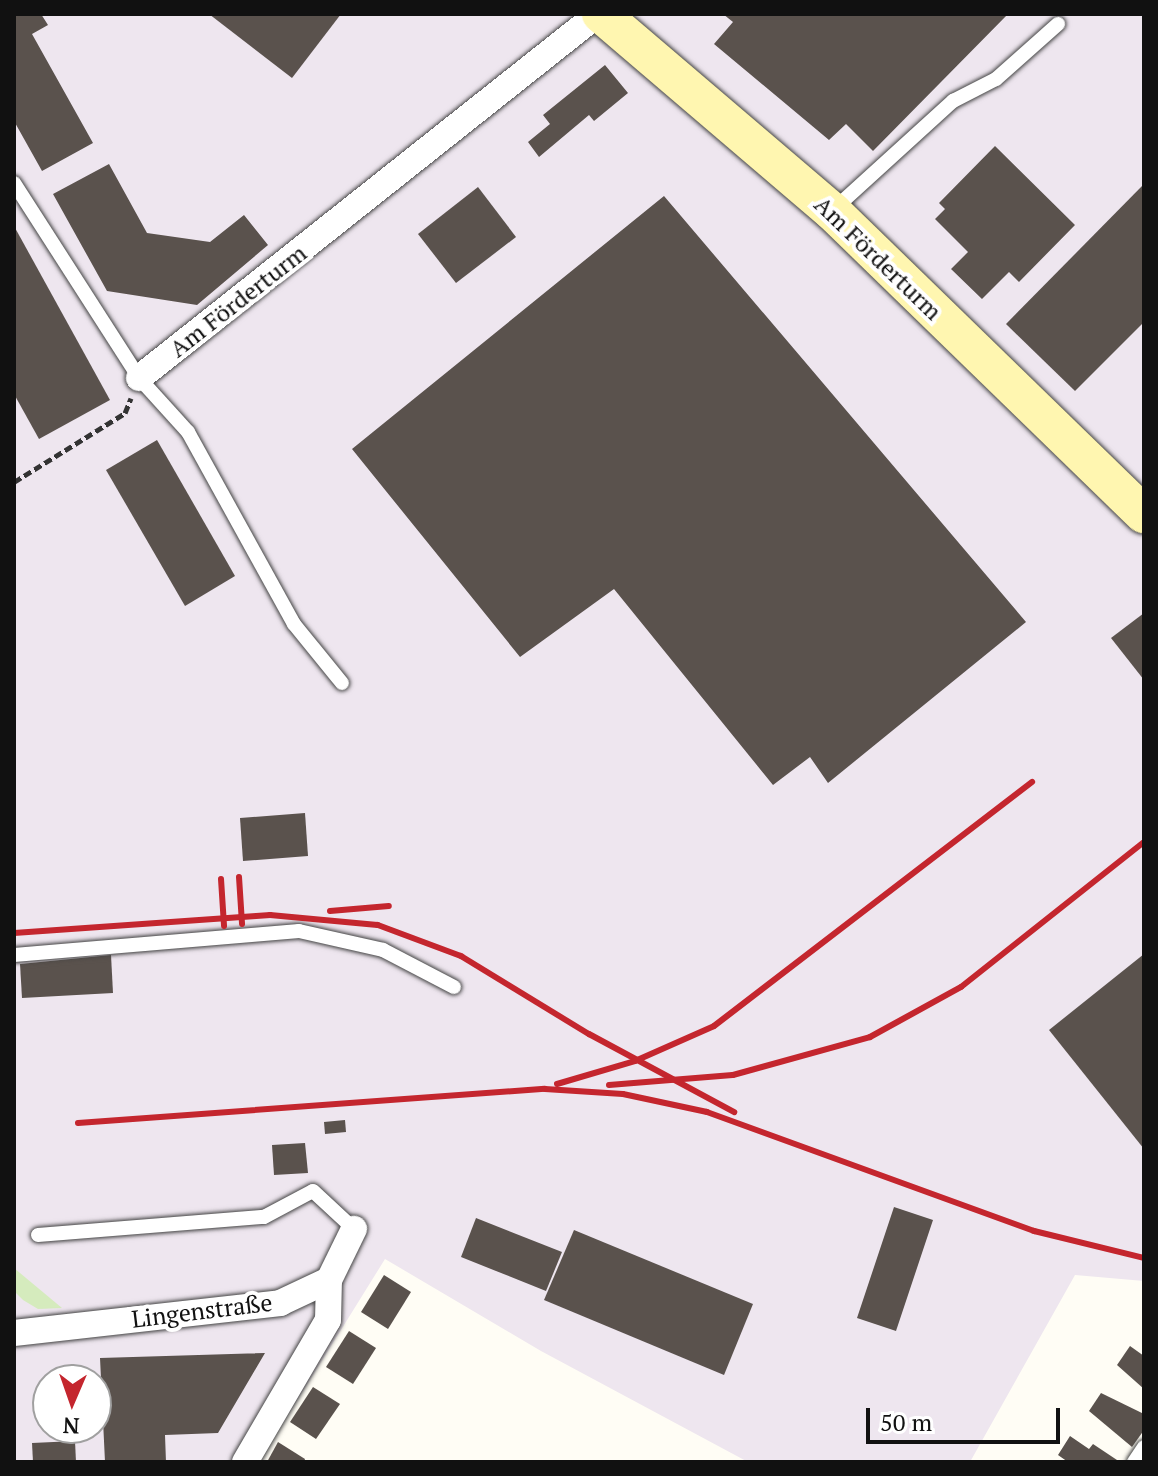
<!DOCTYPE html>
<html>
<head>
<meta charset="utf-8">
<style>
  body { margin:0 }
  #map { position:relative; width:1158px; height:1476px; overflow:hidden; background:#fffdf5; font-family:"PT Serif",serif }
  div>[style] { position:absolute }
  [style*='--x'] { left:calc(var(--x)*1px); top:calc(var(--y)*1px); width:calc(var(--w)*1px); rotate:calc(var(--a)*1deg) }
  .industrial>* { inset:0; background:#eee6ef }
  .green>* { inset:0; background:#d5ebbd }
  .building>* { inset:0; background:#5a524d }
  .path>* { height:5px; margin-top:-2.5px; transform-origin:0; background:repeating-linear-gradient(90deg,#333 0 8px,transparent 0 12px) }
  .roads { filter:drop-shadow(0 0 2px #444) drop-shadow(0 0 2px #444) }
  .lane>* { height:14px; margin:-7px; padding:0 7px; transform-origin:7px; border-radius:7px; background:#fff }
  .street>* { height:26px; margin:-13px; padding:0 13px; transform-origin:13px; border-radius:13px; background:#fff }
  .secondary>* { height:38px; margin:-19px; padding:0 19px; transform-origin:19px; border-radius:19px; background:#fff6b0 }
  .rail>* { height:6px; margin:-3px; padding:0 3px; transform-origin:3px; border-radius:3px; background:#c4262e }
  span { translate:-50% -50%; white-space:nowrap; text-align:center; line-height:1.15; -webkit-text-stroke:8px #fff; paint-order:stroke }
  .street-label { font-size:24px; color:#111 }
  .frame { position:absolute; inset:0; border:16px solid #111; pointer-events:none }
  .north { position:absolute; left:32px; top:1364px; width:80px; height:80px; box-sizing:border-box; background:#fff; border:2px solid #a0a0a0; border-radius:50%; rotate:182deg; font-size:22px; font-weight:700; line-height:32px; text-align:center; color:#111 }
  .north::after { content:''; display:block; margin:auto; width:28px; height:36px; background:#c4262e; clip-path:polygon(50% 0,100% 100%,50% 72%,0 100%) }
  .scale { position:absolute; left:866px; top:1408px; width:194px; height:36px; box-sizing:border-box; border:4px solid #111; border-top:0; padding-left:10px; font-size:24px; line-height:28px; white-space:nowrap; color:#111; -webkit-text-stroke:6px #fff; paint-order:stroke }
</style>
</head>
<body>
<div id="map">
  <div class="industrial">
    <i style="clip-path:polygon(evenodd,14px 14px,1144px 14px,1144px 1281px,1075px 1275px,970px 1462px,748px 1462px,541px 1351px,385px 1259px,259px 1462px,14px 1462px,14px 14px,48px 1380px,96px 1380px,96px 1428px,48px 1428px,48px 1380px)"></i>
  </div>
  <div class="green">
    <i style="clip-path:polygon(14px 1268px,62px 1308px,38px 1309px,23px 1300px,14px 1291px)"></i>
  </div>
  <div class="building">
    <i style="clip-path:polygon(14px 14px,41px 14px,48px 25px,32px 34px,93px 143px,42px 171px,14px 121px)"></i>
    <i style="clip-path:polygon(209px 14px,341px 14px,292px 78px)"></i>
    <i style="clip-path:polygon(723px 14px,1008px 14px,873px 151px,846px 124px,829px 140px,714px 44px,733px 22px)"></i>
    <i style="clip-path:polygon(605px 65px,628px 93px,594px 121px,589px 115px,539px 157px,528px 142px,550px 124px,543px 115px)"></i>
    <i style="clip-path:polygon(995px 146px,1075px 225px,1019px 282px,1009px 272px,982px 299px,951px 269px,968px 252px,935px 219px,945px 209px,939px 203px)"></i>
    <i style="clip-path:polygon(109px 164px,147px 233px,210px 242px,244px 215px,268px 245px,197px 305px,107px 291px,53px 194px)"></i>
    <i style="clip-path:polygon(1144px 184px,1144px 322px,1075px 391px,1006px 324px)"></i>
    <i style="clip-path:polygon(478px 187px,516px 237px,456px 283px,418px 234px)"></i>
    <i style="clip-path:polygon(664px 196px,1026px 622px,828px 783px,810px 757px,773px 785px,614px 589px,520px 657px,352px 449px)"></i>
    <i style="clip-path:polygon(14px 226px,110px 400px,39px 439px,14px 394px)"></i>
    <i style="clip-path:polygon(157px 440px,235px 576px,185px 606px,106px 470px)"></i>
    <i style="clip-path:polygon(1144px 613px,1144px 680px,1111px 638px)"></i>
    <i style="clip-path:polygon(305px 813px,308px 856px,243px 861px,240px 818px)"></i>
    <i style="clip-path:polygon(1144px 954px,1144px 1149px,1049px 1030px)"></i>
    <i style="clip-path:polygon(111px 955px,113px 993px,22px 998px,20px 964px)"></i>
    <i style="clip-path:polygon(345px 1120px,346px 1132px,325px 1134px,324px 1122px)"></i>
    <i style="clip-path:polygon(305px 1143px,308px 1173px,274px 1175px,272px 1145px)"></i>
    <i style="clip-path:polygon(894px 1207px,933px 1220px,896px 1331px,857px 1318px)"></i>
    <i style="clip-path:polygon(476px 1218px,562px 1252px,546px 1291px,461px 1257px)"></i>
    <i style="clip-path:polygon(574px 1230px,753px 1304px,724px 1375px,544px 1300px)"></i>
    <i style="clip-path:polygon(384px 1275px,411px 1292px,388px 1329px,361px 1312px)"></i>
    <i style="clip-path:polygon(349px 1331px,376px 1348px,353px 1384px,326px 1367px)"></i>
    <i style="clip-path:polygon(1130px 1346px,1144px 1356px,1144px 1389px,1117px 1365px)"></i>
    <i style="clip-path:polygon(265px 1353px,218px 1433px,165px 1435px,166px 1462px,105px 1462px,100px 1358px)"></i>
    <i style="clip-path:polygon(313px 1387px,340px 1404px,316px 1439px,290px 1422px)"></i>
    <i style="clip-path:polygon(1101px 1393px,1144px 1414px,1144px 1430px,1132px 1447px,1089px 1411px)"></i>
    <i style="clip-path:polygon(1070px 1436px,1089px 1449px,1093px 1444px,1120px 1462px,1068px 1462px,1058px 1455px)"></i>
    <i style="clip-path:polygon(75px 1441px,76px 1462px,33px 1462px,32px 1443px)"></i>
    <i style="clip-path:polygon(278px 1442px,305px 1459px,304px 1462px,267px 1462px)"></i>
  </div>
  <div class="path">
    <i style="--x:14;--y:482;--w:131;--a:-31.9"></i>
    <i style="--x:125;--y:413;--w:16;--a:-68"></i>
  </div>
  <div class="roads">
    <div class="lane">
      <i style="--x:14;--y:183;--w:232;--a:57.3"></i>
      <i style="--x:139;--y:378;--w:73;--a:47.8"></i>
      <i style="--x:188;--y:432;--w:219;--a:61.1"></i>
      <i style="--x:294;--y:624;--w:76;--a:50.9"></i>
      <i style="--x:832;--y:211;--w:164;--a:-42.3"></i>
      <i style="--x:953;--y:101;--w:48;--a:-27.1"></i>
      <i style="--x:996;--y:79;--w:83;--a:-41.6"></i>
      <i style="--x:14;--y:955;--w:286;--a:-4.8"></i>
      <i style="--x:299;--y:931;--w:86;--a:12.7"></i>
      <i style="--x:383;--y:950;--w:80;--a:27.5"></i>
      <i style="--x:38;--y:1235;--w:227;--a:-4.6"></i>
      <i style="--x:264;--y:1217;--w:55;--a:-28"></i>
      <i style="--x:313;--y:1191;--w:56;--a:42.8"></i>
      <i style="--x:1134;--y:1462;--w:18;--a:-56"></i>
    </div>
    <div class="street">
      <i style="--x:139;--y:378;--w:586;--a:-38.42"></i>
      <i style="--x:14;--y:1333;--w:268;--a:-6.4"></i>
      <i style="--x:280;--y:1303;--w:54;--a:-25.1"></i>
      <i style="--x:329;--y:1280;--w:57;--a:-63.9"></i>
      <i style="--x:245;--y:1462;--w:164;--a:-59.7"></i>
      <i style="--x:328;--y:1320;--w:40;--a:-88.6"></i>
    </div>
    <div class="secondary">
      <i style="--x:601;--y:14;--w:304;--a:40.5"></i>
      <i style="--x:832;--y:211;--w:435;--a:44.2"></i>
    </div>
  </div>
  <div class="rail">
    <i style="--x:239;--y:877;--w:47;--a:86.3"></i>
    <i style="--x:221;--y:879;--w:47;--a:86.3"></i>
    <i style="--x:330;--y:911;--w:59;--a:-4.8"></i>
    <i style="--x:14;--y:933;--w:257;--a:-4"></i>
    <i style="--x:270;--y:915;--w:108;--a:5.3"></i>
    <i style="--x:378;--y:925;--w:89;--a:20.5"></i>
    <i style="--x:461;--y:956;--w:150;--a:31.4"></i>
    <i style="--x:589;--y:1034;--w:165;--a:28.3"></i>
    <i style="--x:557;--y:1084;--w:81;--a:-16.4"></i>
    <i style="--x:635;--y:1061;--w:86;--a:-23.9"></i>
    <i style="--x:714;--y:1026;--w:401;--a:-37.5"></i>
    <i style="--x:609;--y:1085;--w:124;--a:-4.6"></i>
    <i style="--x:733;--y:1075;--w:142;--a:-15.5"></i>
    <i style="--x:870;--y:1037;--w:104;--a:-28.8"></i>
    <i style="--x:961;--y:987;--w:233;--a:-38.4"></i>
    <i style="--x:78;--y:1123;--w:468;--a:-4.2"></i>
    <i style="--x:545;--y:1089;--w:78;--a:3.7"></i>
    <i style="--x:623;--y:1094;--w:86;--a:12.1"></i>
    <i style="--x:707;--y:1112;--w:348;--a:20"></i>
    <i style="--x:1034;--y:1231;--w:113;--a:13.8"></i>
  </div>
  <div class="street-label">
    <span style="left:878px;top:258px;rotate:44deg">Am Förderturm</span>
    <span style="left:238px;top:301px;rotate:-38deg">Am Förderturm</span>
    <span style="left:202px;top:1311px;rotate:-7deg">Lingenstraße</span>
  </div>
  <div class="frame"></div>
  <div class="north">N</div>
  <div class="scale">50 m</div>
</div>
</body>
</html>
